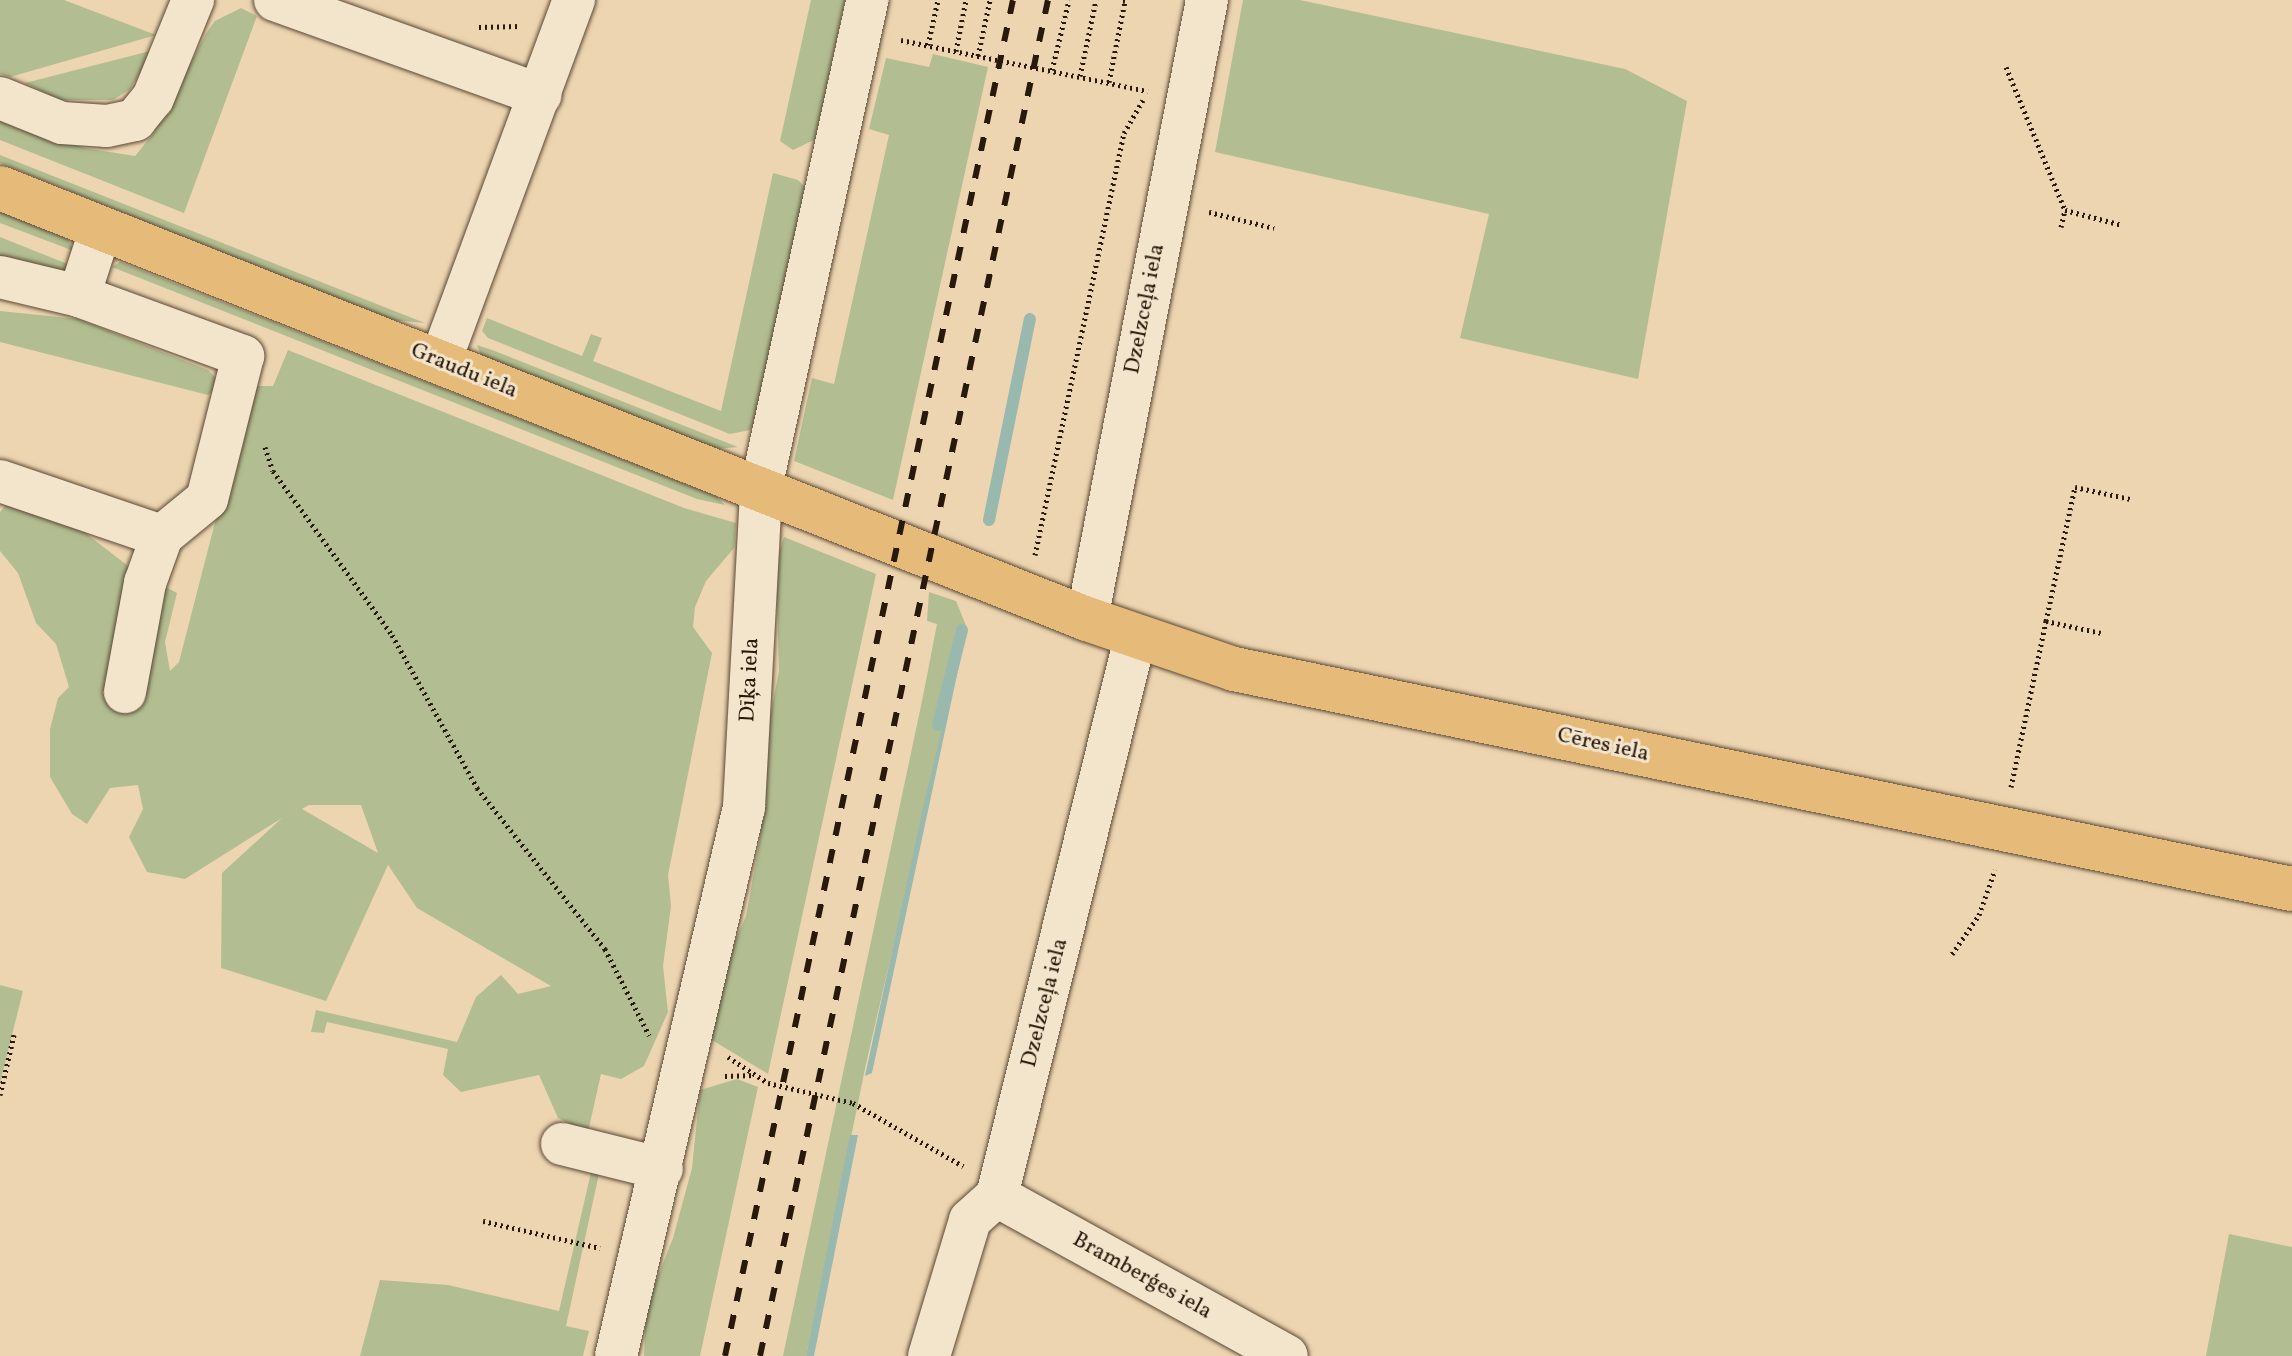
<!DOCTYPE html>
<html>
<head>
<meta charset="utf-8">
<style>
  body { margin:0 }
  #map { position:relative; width:2292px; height:1356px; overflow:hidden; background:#edd5b1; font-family:Vollkorn,serif }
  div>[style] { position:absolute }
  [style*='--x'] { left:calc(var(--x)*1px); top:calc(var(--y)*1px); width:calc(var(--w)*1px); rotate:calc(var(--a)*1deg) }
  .green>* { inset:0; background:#b2be91 }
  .water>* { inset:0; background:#99b8ae }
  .stream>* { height:12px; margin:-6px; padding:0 6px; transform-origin:6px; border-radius:6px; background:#99b8ae }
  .path>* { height:5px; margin-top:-2.5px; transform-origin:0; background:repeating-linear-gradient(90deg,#29190b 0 2px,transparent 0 6px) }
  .roads { filter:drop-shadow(0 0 2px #5a4834) drop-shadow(0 0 2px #5a4834) }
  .minor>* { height:42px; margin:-21px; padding:0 21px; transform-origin:21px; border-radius:21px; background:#f3e4cc }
  .major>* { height:44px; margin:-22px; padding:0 22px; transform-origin:22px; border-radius:22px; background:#e6ba78 }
  .rail>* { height:6px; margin-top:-3px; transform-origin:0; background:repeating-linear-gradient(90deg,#29190b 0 14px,transparent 0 28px) }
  span { translate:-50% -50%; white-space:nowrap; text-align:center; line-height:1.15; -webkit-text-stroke:6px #f3e4cc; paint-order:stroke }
  .street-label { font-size:22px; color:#29190b }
</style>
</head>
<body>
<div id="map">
  <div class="green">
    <i style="clip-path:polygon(0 0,64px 0,156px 35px,10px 77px,0 74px)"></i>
    <i style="clip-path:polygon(811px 0,845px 0,816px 139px,793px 150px,780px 141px)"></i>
    <i style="clip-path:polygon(1243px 0,1300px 0,1625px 69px,1687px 101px,1638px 379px,1460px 338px,1489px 214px,1215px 152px)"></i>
    <i style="clip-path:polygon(241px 8px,257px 16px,184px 213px,0 140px,0 115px,84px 148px,135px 156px,153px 134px,207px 32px,215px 21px)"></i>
    <i style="clip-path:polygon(154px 50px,130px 89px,113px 100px,59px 100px,25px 83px)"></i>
    <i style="clip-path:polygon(933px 54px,988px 67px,893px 500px,794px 461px,812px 378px,834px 384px,889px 135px,869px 129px,886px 58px,929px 67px)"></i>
    <i style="clip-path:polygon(0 155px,425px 323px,390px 320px,0 163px)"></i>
    <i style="clip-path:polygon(773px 173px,798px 180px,805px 187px,756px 422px,750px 430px,730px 434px,488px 338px,482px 331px,487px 318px,582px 356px,591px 334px,602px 338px,593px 361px,721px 411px)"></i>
    <i style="clip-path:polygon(0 212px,67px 238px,74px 251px,0 223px)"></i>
    <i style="clip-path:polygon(0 237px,70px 265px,61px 276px,0 269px)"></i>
    <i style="clip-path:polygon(120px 262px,716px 496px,725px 505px,697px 499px,112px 267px)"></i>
    <i style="clip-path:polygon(0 311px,78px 319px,208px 370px,222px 384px,208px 395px,0 342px)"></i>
    <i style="clip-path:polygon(477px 345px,495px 351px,738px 447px,717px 449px,482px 358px)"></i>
    <i style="clip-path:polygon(evenodd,288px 350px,684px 508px,736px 523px,734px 548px,706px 581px,695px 607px,693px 627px,712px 653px,668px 875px,671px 906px,663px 966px,668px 1012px,644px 1066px,621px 1079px,601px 1074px,588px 1132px,558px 1118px,539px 1075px,461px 1092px,443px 1075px,448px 1049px,327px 1022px,324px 1033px,311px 1032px,316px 1010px,457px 1042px,476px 997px,501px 975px,518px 994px,551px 986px,417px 908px,388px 865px,326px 1001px,221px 968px,222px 873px,282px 818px,185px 879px,147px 872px,129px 837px,143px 809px,138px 785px,110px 788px,87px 824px,72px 814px,50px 777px,50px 729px,58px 698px,69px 687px,56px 644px,36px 623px,18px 573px,0 551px,0 512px,10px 500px,84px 532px,132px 569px,177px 593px,165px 642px,170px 671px,179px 662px,245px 406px,255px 386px,273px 386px,288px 350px,309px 805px,361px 805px,378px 853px,302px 809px,309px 805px)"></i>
    <i style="clip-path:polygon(784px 537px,876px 574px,768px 1074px,707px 1037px,716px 985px,746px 916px,760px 839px,767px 732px,779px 671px,776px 564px)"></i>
    <i style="clip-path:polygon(929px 592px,956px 601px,967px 628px,866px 1064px,806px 1356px,783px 1356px,922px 701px,937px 624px,927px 621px)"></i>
    <i style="clip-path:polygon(0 985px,23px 991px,0 1083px)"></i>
    <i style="clip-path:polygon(737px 1079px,758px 1087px,700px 1356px,644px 1356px,646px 1306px,673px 1238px,692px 1168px,700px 1090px)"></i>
    <i style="clip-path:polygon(592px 1168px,600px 1169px,566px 1326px,589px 1331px,583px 1356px,360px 1356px,380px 1280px,448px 1285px,559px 1311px)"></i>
    <i style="clip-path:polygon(2229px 1234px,2292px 1247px,2292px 1356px,2206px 1356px)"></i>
  </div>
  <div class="water">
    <i style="clip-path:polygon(967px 628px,872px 1073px,865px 1076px,926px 794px)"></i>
    <i style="clip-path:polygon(850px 1135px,858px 1135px,814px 1356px,806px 1356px)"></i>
  </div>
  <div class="stream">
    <i style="--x:989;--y:520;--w:205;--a:-78.5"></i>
    <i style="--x:938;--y:725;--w:98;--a:-75.8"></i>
  </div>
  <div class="path">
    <i style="--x:479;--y:27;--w:42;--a:-1.4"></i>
    <i style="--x:901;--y:40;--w:252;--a:11.7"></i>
    <i style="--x:928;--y:45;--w:46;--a:-77.5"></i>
    <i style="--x:956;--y:51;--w:52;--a:-78.9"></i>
    <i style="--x:978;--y:56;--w:57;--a:-77.9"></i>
    <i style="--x:2006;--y:67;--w:155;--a:67.6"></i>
    <i style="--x:2065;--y:210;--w:59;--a:14.7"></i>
    <i style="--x:1052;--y:70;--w:72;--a:-76.3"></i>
    <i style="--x:1080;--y:76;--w:78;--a:-78.1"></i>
    <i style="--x:1109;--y:82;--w:83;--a:-78.8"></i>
    <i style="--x:1125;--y:1;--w:5;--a:-169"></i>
    <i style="--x:1209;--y:212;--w:67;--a:13.8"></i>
    <i style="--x:2061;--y:227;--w:17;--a:-77"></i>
    <i style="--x:265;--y:447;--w:25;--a:72"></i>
    <i style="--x:273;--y:471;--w:203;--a:54"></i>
    <i style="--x:392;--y:635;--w:175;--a:60.9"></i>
    <i style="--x:477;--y:788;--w:206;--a:51.5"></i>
    <i style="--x:605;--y:949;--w:97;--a:62.9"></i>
    <i style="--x:1035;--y:555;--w:431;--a:-78.1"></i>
    <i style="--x:1124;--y:133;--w:38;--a:-60"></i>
    <i style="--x:2046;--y:621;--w:137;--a:-77.8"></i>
    <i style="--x:2075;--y:487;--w:56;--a:12.3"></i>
    <i style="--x:2011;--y:787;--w:170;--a:-78.1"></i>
    <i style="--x:2046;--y:621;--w:56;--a:12.3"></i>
    <i style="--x:1952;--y:954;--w:47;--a:-55.3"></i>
    <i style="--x:1979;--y:915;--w:48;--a:-70.4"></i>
    <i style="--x:728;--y:1057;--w:48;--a:33"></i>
    <i style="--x:768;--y:1083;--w:87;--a:13.2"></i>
    <i style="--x:853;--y:1103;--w:127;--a:29.8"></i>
    <i style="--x:725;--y:1076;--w:29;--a:-2"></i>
    <i style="--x:0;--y:1095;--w:62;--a:-76.9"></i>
    <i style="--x:483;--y:1221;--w:120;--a:13"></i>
  </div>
  <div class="roads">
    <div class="minor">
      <i style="--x:275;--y:0;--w:282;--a:19.7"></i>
      <i style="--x:0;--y:98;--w:67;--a:22"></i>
      <i style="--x:62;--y:123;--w:45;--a:3.8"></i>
      <i style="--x:107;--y:126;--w:29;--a:-12"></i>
      <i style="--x:135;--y:120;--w:28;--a:-51"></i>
      <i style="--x:153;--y:98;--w:106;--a:-67.8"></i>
      <i style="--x:0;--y:277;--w:81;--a:13.5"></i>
      <i style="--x:79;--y:296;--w:175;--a:20.1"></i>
      <i style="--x:243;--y:356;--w:147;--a:104.1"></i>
      <i style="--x:207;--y:499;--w:58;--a:140.6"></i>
      <i style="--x:162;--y:536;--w:50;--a:109.9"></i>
      <i style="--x:145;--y:583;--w:111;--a:100.4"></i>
      <i style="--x:79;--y:296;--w:71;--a:-72.1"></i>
      <i style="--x:440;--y:362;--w:386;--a:-69.7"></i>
      <i style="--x:0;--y:481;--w:171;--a:18.8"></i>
      <i style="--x:1087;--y:619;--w:631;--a:-79.03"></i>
      <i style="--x:562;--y:1144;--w:103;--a:14"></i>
      <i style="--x:997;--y:1196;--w:331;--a:28.9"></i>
      <i style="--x:616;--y:1356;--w:564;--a:-76.88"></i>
      <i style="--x:744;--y:807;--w:319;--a:-86.9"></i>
      <i style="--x:761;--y:488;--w:499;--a:-77.7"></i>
      <i style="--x:929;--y:1356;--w:142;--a:-73.2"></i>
      <i style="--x:970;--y:1220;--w:36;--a:-42"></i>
      <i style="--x:997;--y:1196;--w:575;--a:-76.11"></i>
    </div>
    <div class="major">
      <i style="--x:0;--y:188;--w:1169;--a:21.63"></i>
      <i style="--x:1087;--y:619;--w:155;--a:18.8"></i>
      <i style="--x:1234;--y:669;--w:1081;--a:11.75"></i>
    </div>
  </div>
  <div class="rail">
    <i style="--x:725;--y:1356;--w:1386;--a:-78.01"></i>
    <i style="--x:760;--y:1356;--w:1386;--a:-78.01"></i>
  </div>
  <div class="street-label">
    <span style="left:1145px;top:309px;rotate:-79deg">Dzelzceļa iela</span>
    <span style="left:464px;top:371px;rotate:22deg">Graudu iela</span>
    <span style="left:750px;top:680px;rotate:-87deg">Dīķa iela</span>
    <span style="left:1603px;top:745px;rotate:12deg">Cēres iela</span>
    <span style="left:1045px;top:1003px;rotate:-76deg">Dzelzceļa iela</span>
    <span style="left:1142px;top:1276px;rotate:29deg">Bramberģes iela</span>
  </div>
</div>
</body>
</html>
